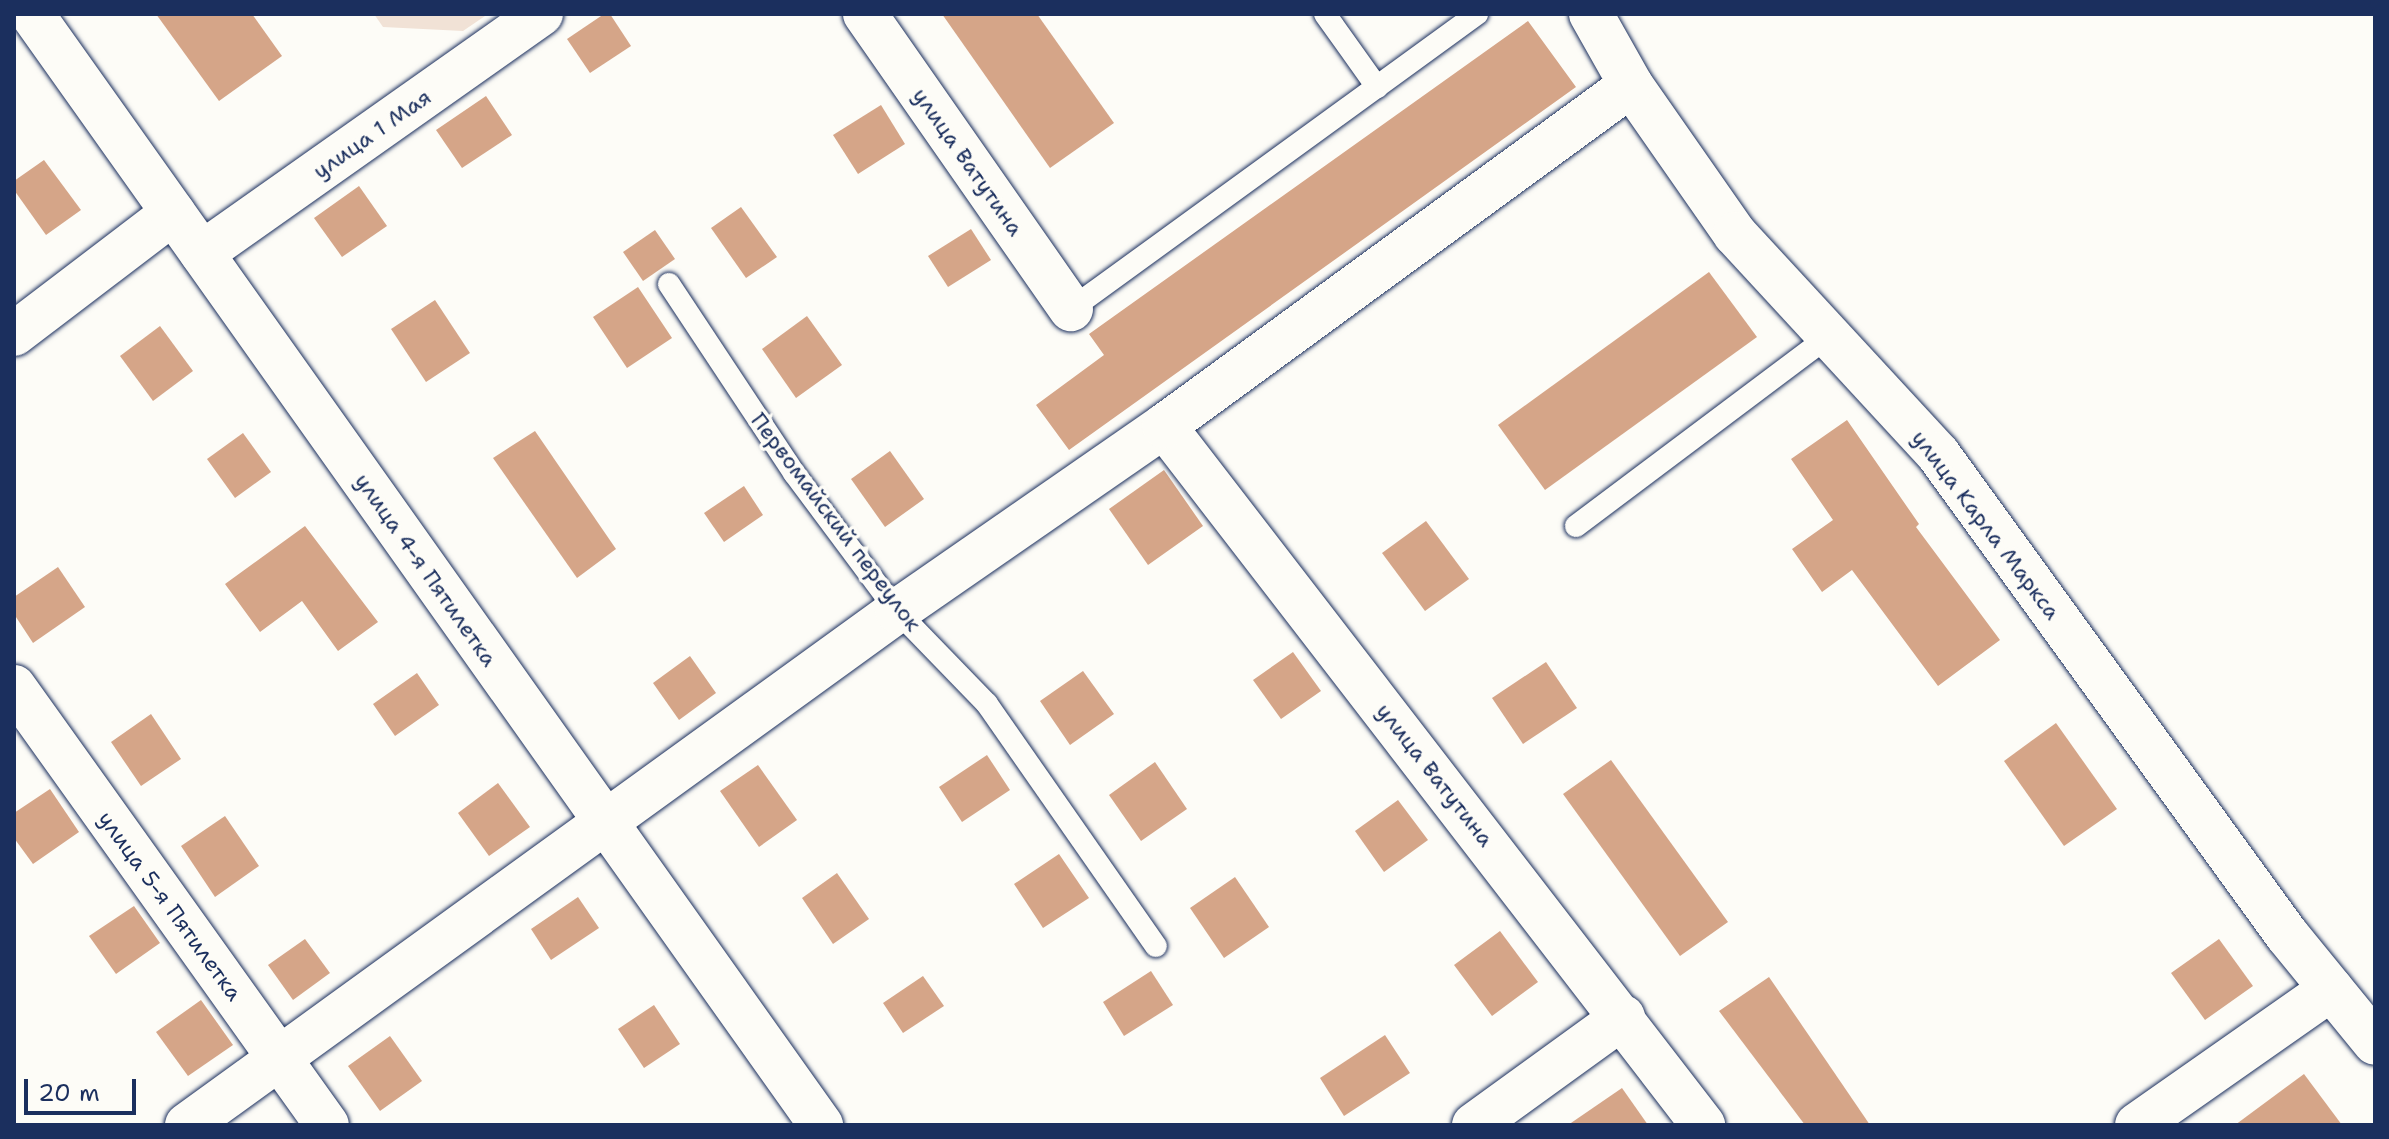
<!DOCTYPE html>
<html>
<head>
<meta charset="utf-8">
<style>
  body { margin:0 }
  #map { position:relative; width:2389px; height:1139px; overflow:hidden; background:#fdfcf7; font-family:"Shantell Sans",sans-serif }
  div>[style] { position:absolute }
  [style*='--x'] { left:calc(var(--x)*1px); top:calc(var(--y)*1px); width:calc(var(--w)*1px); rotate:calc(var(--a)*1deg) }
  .built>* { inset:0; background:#f1e2d6 }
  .building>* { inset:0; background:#d5a588 }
  .roads { filter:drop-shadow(0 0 2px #1b2f5e) drop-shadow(0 0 2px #1b2f5e) }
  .service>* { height:22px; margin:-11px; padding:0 11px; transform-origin:11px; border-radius:11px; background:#fdfcf7 }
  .minor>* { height:44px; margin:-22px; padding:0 22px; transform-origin:22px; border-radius:22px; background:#fdfcf7 }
  .tertiary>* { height:44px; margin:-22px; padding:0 22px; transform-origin:22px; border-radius:22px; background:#fdfcf7 }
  span { translate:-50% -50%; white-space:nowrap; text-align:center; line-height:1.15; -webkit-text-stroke:7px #fdfcf7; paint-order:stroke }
  .street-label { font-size:22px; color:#1b2f5e }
  .frame { position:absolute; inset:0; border:16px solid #1b2f5e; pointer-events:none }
  .scale { position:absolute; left:24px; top:1079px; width:112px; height:36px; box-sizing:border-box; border:4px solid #1b2f5e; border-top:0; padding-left:10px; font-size:24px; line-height:28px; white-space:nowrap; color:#1b2f5e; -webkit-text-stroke:6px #fdfcf7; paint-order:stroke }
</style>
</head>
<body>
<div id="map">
  <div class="built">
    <i style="clip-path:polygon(374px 14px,488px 14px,463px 31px,383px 27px)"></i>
  </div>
  <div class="building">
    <i style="clip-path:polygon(156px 14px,252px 14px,282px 56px,219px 101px)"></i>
    <i style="clip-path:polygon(604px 14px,610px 14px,631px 46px,590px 73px,567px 39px)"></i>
    <i style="clip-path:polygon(942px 14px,1037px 14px,1114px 123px,1050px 168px)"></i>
    <i style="clip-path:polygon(1528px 21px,1576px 87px,1069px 450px,1036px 405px,1104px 355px,1089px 334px)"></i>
    <i style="clip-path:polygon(486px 96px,512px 135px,462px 168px,436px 130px)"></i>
    <i style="clip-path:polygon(881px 105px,905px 144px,858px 174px,833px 135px)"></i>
    <i style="clip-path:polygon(44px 160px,81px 210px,46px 235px,14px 190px,14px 181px)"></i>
    <i style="clip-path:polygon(359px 186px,387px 226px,342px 257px,314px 218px)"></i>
    <i style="clip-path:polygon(741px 207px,777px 257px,746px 278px,711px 228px)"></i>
    <i style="clip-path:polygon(971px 229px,991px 260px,948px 287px,928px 256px)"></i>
    <i style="clip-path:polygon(655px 230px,675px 259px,643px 281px,623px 252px)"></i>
    <i style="clip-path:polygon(1709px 272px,1757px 337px,1545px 490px,1498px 425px)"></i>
    <i style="clip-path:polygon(638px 287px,672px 338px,627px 368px,593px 317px)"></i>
    <i style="clip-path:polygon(435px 300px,470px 353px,426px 382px,391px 329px)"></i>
    <i style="clip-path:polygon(807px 316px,842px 365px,796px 398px,762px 349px)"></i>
    <i style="clip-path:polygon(160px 326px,193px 371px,153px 401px,120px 356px)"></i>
    <i style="clip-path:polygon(1847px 420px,1919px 524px,1916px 527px,2000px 640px,1938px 686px,1852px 570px,1822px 592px,1792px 549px,1833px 520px,1791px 459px)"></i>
    <i style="clip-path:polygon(535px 431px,616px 549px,577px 578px,493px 458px)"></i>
    <i style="clip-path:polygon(243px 433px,271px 472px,235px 498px,207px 459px)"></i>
    <i style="clip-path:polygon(890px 451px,924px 499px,885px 527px,851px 479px)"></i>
    <i style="clip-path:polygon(1164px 470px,1203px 526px,1148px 565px,1109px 509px)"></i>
    <i style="clip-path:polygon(744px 486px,763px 515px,724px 542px,704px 513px)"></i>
    <i style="clip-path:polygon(1426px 521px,1469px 579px,1425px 611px,1382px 553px)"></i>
    <i style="clip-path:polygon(305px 526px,378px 622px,338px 651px,302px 601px,260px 632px,225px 584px)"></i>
    <i style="clip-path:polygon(58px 567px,85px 607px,33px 643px,14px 614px,14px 597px)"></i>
    <i style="clip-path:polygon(1293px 652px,1321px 691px,1281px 719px,1253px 680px)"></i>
    <i style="clip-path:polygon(690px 656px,716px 693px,679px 720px,653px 683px)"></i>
    <i style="clip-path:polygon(1546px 662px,1577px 708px,1523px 744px,1492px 698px)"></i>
    <i style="clip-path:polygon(1083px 671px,1114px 714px,1070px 745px,1040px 701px)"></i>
    <i style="clip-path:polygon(417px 673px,439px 705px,395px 736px,373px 704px)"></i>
    <i style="clip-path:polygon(151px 714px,181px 759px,141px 786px,111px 742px)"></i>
    <i style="clip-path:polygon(2056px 723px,2117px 809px,2064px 846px,2004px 761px)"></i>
    <i style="clip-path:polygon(987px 755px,1010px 790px,962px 822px,939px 787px)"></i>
    <i style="clip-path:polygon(1611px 760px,1728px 922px,1680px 956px,1563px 794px)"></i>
    <i style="clip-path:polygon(1155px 762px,1187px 809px,1141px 841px,1109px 795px)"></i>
    <i style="clip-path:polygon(758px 765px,797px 820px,759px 847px,720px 791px)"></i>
    <i style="clip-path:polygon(498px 783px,530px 827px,489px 856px,458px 813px)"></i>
    <i style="clip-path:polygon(50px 789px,79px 832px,33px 864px,14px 838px,14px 813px)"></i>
    <i style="clip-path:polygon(1398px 800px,1428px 840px,1384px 872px,1355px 831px)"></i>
    <i style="clip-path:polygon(225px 816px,259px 866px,215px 897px,181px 846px)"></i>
    <i style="clip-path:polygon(1059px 854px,1089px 898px,1043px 928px,1014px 884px)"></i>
    <i style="clip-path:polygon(837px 873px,869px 919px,833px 944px,802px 898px)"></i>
    <i style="clip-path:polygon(1235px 877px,1269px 927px,1224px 958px,1190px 908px)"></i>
    <i style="clip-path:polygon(578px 897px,599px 928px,551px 960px,531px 929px)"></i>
    <i style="clip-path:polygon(134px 906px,160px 943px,116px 974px,89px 936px)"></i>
    <i style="clip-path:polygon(1500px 931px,1538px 982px,1492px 1016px,1454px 965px)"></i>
    <i style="clip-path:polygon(305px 939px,330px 973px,293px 1000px,268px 965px)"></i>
    <i style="clip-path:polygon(2219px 939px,2253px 986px,2205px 1020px,2171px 973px)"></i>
    <i style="clip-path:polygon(1151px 971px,1173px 1005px,1124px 1036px,1103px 1002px)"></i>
    <i style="clip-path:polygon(923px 976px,944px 1006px,903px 1033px,883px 1003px)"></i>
    <i style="clip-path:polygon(1769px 977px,1825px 1059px,1870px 1125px,1805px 1125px,1719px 1011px)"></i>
    <i style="clip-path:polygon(201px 1000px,233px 1045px,188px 1076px,156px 1032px)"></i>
    <i style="clip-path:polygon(654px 1005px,680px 1044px,644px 1068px,618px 1029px)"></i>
    <i style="clip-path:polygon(1385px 1035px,1410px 1073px,1344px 1116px,1320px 1078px)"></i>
    <i style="clip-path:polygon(390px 1036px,422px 1081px,380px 1111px,348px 1066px)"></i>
    <i style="clip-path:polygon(2304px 1074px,2342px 1125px,2235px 1125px)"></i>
    <i style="clip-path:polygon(1622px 1088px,1648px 1125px,1568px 1125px)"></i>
  </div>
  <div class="roads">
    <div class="service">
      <i style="--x:1325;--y:14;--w:90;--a:54.5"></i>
      <i style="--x:669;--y:284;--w:227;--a:56.5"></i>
      <i style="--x:794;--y:473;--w:172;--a:53.3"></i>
      <i style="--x:897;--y:611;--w:129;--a:45.9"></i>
      <i style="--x:987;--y:704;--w:295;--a:55.1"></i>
      <i style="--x:1071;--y:309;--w:502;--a:-36"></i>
      <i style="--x:1576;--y:526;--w:315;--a:-36.9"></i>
    </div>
    <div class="minor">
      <i style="--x:865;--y:14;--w:360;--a:55.1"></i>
      <i style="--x:1591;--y:14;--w:81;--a:60.6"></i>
      <i style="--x:1631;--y:85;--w:182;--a:55.1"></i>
      <i style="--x:1735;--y:234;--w:299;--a:47.3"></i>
      <i style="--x:1938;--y:454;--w:594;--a:54.04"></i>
      <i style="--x:2287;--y:935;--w:139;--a:50.8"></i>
      <i style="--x:202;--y:253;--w:415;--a:-35.2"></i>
      <i style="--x:14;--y:334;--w:200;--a:-37.3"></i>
      <i style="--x:1164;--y:426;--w:883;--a:52.36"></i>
      <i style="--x:14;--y:687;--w:538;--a:54.45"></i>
      <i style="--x:187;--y:1125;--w:877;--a:-35.9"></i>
      <i style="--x:897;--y:611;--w:325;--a:-34.7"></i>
      <i style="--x:1164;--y:426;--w:578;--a:-36.14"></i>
      <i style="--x:1474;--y:1125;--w:184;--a:-35.9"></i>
      <i style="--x:2137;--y:1125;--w:237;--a:-35"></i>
    </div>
    <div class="tertiary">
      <i style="--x:32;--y:14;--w:1363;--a:54.62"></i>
    </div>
  </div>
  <div class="street-label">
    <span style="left:372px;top:134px;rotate:-35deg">улица 1 Мая</span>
    <span style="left:968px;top:162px;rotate:55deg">улица Ватутина</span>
    <span style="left:836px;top:522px;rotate:53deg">Первомайский переулок</span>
    <span style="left:1986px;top:525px;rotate:53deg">улица Карла Маркса</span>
    <span style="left:426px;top:570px;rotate:55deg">улица 4-я Пятилетка</span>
    <span style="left:1435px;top:775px;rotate:52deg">улица Ватутина</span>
    <span style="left:170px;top:906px;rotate:54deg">улица 5-я Пятилетка</span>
  </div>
  <div class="frame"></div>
  <div class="scale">20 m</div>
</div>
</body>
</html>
